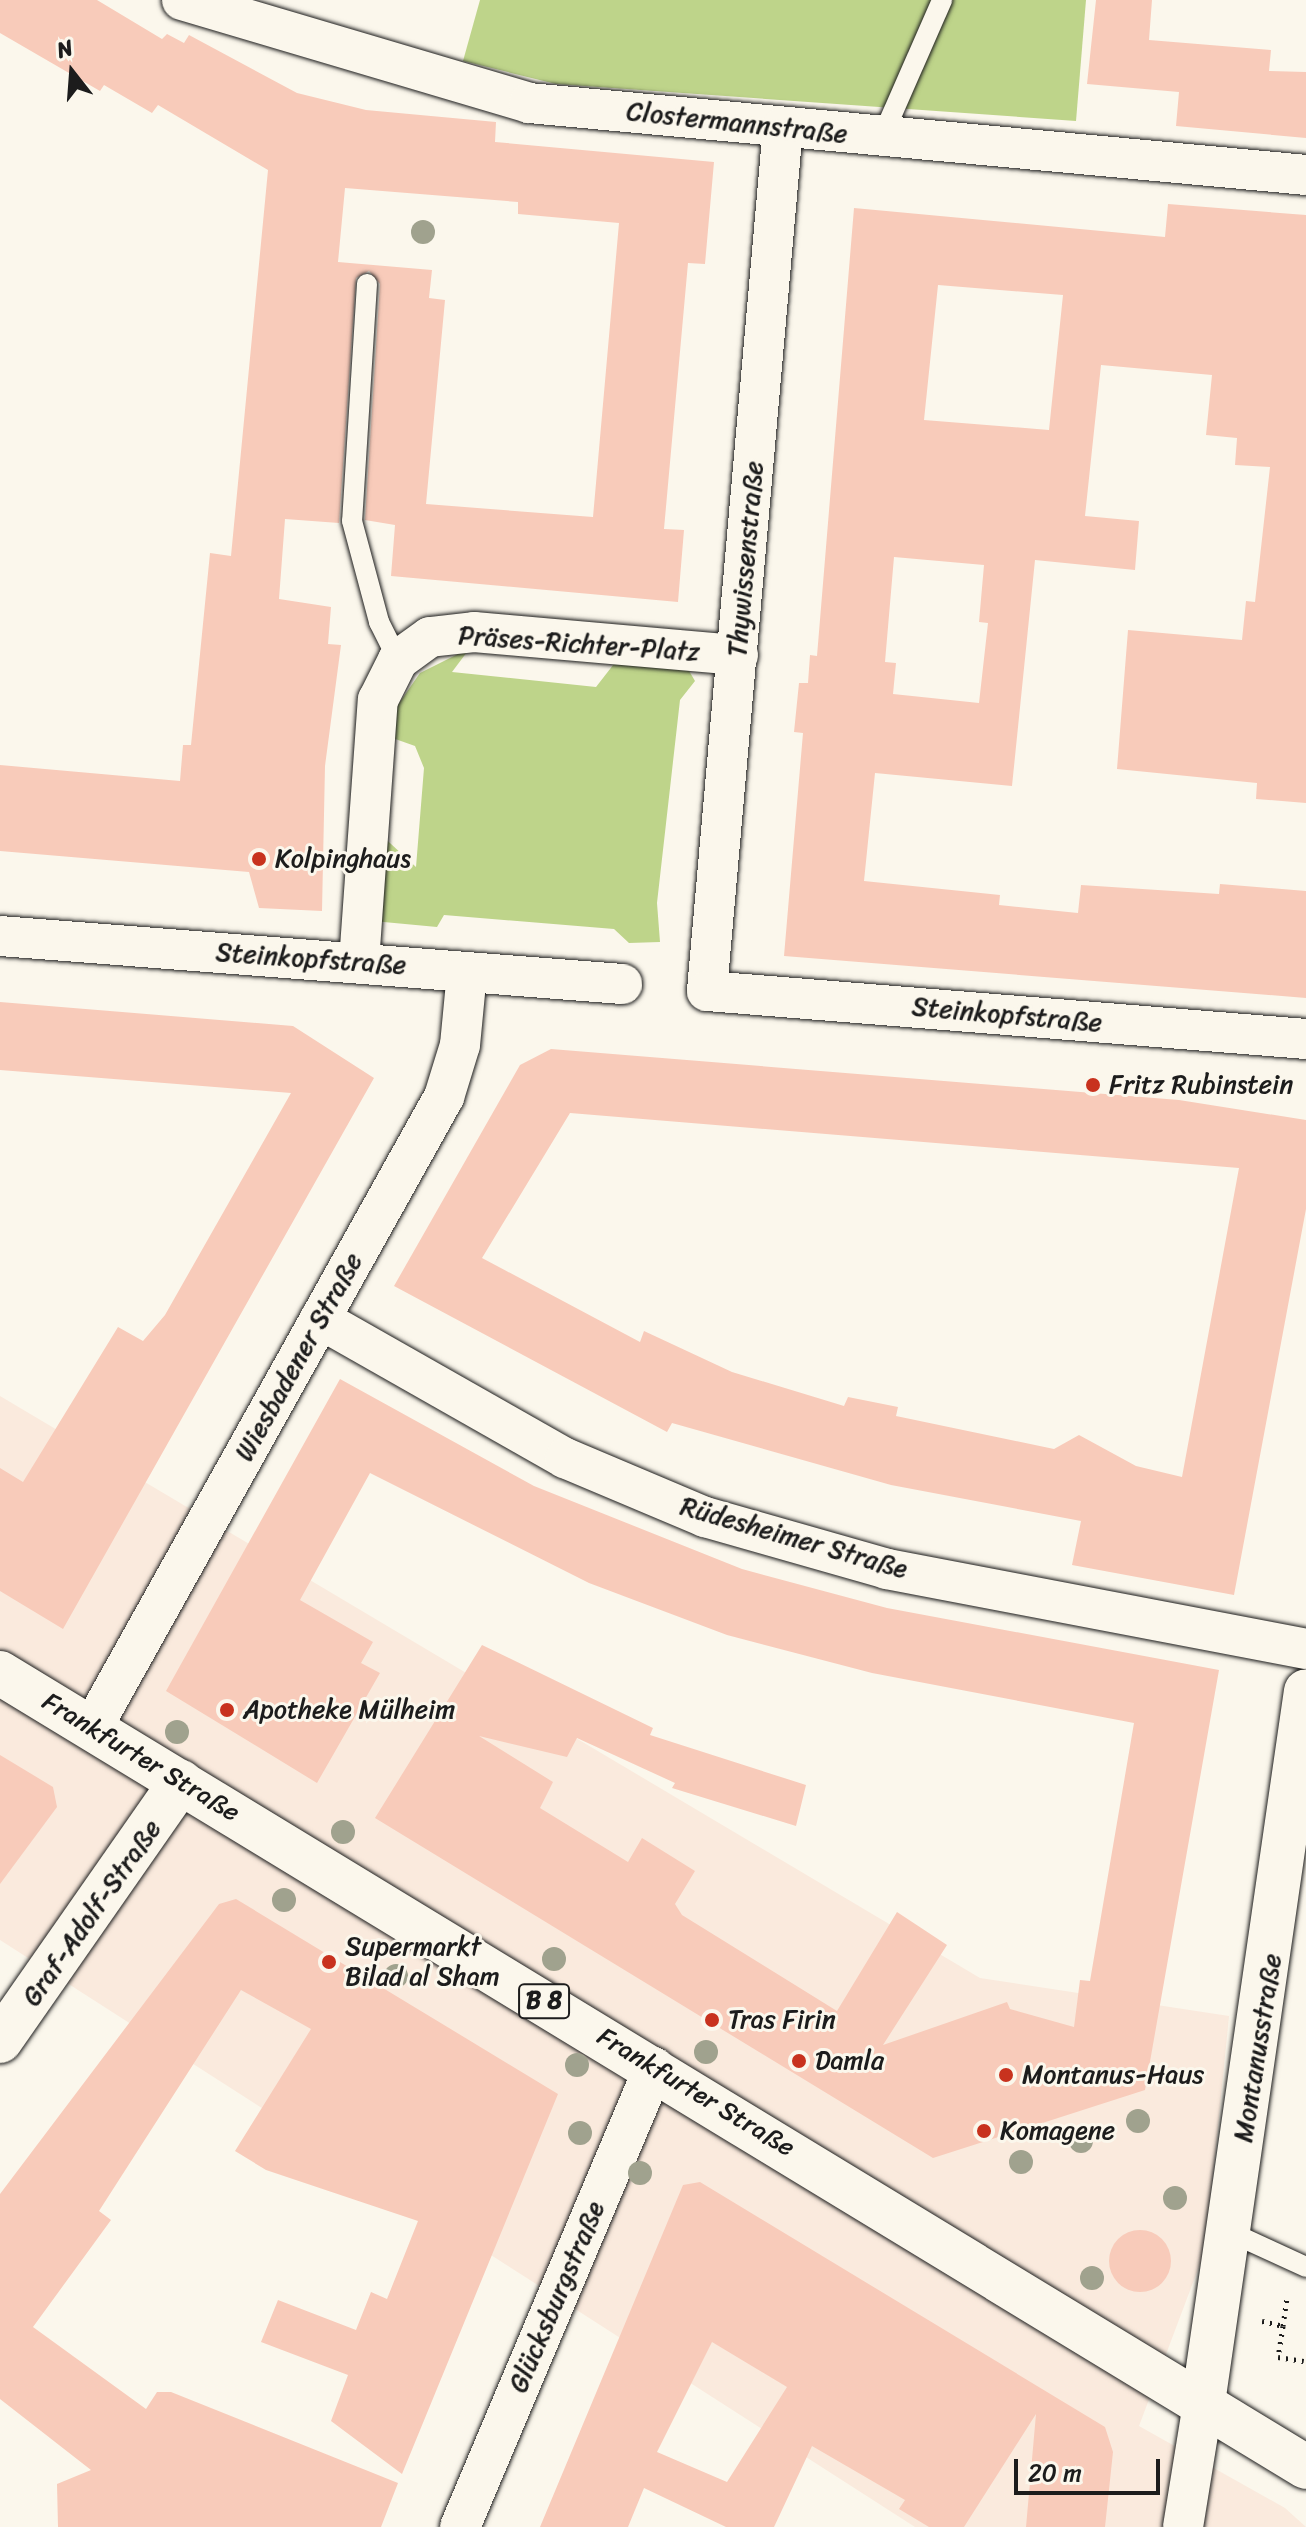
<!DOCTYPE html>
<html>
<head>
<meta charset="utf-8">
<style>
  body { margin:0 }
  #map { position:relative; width:1306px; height:2527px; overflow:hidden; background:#fbf7ec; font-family:Sriracha,sans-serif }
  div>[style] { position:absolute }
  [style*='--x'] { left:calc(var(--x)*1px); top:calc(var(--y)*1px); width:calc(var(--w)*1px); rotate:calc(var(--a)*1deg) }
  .built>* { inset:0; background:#faeadd }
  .green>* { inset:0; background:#bed48a }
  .building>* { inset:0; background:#f8cbba }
  .round { border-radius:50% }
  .path>* { height:5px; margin-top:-2.5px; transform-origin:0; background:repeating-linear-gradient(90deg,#1c1c1c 0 2px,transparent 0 8px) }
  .roads { filter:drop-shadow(0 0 2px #1c1c1c) drop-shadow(0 0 2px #1c1c1c) }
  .lane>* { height:20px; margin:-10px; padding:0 10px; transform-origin:10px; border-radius:10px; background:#fbf7ec }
  .street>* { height:40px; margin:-20px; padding:0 20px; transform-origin:20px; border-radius:20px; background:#fbf7ec }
  .secondary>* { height:44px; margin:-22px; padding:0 22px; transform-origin:22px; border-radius:22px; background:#fbf7ec }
  .primary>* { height:44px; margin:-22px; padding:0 22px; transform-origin:22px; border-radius:22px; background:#fbf7ec }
  .trees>* { width:24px; height:24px; margin:-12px; border-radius:50%; background:#a0a28e }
  .dots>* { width:22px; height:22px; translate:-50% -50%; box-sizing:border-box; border:4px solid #fbf7ec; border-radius:50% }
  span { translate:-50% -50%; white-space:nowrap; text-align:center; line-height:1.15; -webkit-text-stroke:6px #fbf7ec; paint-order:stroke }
  .shield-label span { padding:2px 6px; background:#fbf7ec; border:2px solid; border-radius:6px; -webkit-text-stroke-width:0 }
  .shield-label { font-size:24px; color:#1c1c1c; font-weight:700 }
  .street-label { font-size:26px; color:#1c1c1c }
  .poi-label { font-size:26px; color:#1c1c1c }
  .left { translate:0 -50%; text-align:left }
  .north { position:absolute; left:32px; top:32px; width:80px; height:80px; -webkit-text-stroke:6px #fbf7ec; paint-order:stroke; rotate:343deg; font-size:22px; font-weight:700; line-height:32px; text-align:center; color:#1c1c1c }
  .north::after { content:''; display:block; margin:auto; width:28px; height:36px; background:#1c1c1c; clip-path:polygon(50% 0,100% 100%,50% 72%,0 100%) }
  .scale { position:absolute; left:1014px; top:2459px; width:146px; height:36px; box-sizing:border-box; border:4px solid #1c1c1c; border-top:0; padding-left:10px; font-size:24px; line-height:28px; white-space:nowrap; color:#1c1c1c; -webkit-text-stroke:6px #fbf7ec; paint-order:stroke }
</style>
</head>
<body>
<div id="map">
  <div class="built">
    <i style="clip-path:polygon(0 1396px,980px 1978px,1229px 2016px,1206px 2248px,1139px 2426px,1285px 2508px,1306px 2527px,915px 2527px,0 1940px)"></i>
  </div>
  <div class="green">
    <i style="clip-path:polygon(480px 0,1086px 0,1076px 121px,556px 84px,463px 61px)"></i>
    <i style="clip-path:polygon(470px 648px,452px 672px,596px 687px,617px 660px,688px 669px,695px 681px,680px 700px,657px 903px,660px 942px,629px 943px,614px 929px,444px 915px,437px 927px,373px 921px,378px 832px,416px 867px,424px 768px,415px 746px,384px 735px,388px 719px,420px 673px)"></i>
  </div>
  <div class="building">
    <i style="clip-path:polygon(evenodd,0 0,97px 0,162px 39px,167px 34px,184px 43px,189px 35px,297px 93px,366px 110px,496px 122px,495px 142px,714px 162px,705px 264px,688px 263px,664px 529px,684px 530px,678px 602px,391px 576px,395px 525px,365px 520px,380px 284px,369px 271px,356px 278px,339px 523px,285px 519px,279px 599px,331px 607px,328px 644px,341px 645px,325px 766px,322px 911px,259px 908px,249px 872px,0 851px,0 765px,180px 781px,183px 745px,191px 745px,210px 553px,231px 556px,268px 170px,158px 105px,152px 113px,104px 85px,100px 91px,0 33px,0 0,345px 188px,518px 202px,518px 214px,619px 223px,593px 517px,426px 504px,445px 300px,429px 298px,432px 270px,338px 262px,345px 188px)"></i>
    <i style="clip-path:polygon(1096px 0,1152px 0,1149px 40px,1271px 50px,1269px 71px,1306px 72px,1306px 138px,1176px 126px,1179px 92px,1087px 84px)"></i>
    <i style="clip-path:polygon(evenodd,1168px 204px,1306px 215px,1306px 803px,1256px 799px,1257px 783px,1117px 769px,1128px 630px,1242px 640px,1246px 601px,1255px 602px,1270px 467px,1235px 465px,1237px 438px,1206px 435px,1212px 375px,1101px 365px,1085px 516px,1139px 521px,1135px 570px,1035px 560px,1012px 786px,875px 773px,864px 881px,1000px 895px,999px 905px,1078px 913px,1081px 885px,1219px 894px,1220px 884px,1306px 891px,1306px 998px,784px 956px,803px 733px,794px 732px,799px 683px,808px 683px,810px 655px,817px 656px,854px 208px,1165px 237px,1168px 204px,938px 285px,1063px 295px,1049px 430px,924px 420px,938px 285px,1168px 204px,894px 557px,984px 565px,979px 622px,988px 623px,979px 703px,893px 694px,896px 663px,885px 662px,894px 557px)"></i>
    <i style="clip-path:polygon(0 1002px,293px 1026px,374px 1078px,63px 1629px,0 1591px,0 1468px,23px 1482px,118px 1327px,143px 1341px,165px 1315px,291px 1093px,0 1070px)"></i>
    <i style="clip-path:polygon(evenodd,551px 1049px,1179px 1100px,1306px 1120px,1306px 1209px,1234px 1595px,1072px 1565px,1081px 1521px,891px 1485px,672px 1423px,667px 1432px,394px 1286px,520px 1065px,551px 1049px,570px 1113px,1239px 1168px,1182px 1477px,1136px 1466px,1079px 1435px,1054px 1449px,896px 1416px,898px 1407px,848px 1397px,844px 1406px,732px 1372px,644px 1331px,640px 1342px,482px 1258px,570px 1113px)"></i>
    <i style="clip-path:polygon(340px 1379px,534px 1486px,742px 1569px,887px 1608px,1219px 1670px,1145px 2090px,933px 2158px,375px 1818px,482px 1645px,653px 1728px,650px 1735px,806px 1785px,796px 1826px,672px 1788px,675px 1783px,577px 1738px,567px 1757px,479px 1736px,553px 1782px,540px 1808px,628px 1862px,642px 1838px,695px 1871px,675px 1904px,682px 1915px,837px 2011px,897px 1912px,947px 1945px,883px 2045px,1007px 2002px,1010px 2009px,1074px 2027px,1080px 1980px,1090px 1981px,1134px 1723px,872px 1673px,727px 1635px,589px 1583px,370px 1473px,300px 1600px,373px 1642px,361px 1663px,380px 1673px,317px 1783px,166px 1691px)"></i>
    <i style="clip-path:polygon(0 1755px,53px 1787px,57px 1807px,0 1884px)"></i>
    <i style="clip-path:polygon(236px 1899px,558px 2094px,402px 2474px,331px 2421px,348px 2375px,261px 2342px,278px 2300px,356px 2330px,371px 2292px,387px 2299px,418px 2221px,266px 2170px,235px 2151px,311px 2029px,241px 1990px,99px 2211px,111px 2220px,33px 2327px,146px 2409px,157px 2392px,171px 2392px,398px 2483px,381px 2527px,58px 2527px,57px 2484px,91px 2470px,0 2399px,0 2194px,219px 1904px)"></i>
    <i style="clip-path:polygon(evenodd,700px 2182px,1105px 2427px,1113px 2452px,1105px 2527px,1026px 2527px,1036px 2414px,964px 2527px,929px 2527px,899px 2509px,905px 2500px,812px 2446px,774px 2527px,726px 2527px,644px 2488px,628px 2527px,540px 2527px,683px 2185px,700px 2182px,712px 2342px,787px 2387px,727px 2482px,657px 2452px,712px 2342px)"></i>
    <i class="round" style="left:1109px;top:2230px;width:62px;height:62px"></i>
  </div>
  <div class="path">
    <i style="--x:1262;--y:2321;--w:22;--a:13"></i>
    <i style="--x:1283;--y:2326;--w:31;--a:99"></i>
    <i style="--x:1278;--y:2357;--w:26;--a:9"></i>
    <i style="--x:1283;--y:2326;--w:30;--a:-82"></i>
  </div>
  <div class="roads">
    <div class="lane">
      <i style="--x:882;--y:137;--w:150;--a:-66.3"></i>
      <i style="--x:367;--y:284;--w:237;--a:93.6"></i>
      <i style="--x:352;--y:521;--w:105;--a:75"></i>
      <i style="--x:379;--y:622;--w:42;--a:63.4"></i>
      <i style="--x:1230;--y:2232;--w:84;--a:24.7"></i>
    </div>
    <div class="street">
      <i style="--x:182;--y:0;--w:362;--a:16.5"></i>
      <i style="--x:529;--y:103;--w:780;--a:5.29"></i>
      <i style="--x:783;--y:127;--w:867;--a:95.03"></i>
      <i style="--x:707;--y:991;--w:601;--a:4.58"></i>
      <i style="--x:0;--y:936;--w:624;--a:4.41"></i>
      <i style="--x:359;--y:962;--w:263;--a:-85.9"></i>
      <i style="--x:378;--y:700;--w:45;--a:-63.4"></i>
      <i style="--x:398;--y:660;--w:39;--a:-36"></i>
      <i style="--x:430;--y:637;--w:44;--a:-6.5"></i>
      <i style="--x:474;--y:632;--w:265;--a:5"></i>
      <i style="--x:320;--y:1319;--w:282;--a:29.6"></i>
      <i style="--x:565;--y:1458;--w:152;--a:22.9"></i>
      <i style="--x:705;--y:1517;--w:189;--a:15.9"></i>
      <i style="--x:887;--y:1569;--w:427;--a:10.8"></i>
      <i style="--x:92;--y:1728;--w:723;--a:-60.85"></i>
      <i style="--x:444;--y:1097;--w:54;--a:-72.9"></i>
      <i style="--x:460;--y:1045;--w:73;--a:-84.5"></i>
      <i style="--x:460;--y:2527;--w:499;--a:-67.1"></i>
      <i style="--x:1183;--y:2527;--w:126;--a:-80.8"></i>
    </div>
    <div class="secondary">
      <i style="--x:0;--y:2041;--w:316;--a:-55.1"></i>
      <i style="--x:1203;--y:2403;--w:719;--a:-81.77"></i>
    </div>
    <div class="primary">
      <i style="--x:0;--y:1673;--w:1528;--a:31.3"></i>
    </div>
  </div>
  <div class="trees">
    <i style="left:423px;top:232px"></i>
    <i style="left:177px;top:1732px"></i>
    <i style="left:343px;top:1832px"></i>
    <i style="left:284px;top:1900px"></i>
    <i style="left:554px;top:1959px"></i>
    <i style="left:396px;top:1976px"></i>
    <i style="left:706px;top:2052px"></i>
    <i style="left:577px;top:2065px"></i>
    <i style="left:1138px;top:2121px"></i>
    <i style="left:580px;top:2133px"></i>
    <i style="left:1081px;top:2141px"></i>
    <i style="left:1021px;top:2162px"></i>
    <i style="left:640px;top:2173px"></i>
    <i style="left:1175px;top:2198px"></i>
    <i style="left:1092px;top:2278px"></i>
  </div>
  <div class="dots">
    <i style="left:259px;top:859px;background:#c8321e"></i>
    <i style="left:1093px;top:1085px;background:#c8321e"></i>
    <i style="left:227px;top:1710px;background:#c8321e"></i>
    <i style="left:329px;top:1962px;background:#c8321e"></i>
    <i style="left:712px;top:2020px;background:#c8321e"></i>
    <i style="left:799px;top:2061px;background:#c8321e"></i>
    <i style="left:1006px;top:2075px;background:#c8321e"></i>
    <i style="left:984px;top:2131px;background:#c8321e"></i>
  </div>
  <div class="shield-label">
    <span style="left:544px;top:2001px">B 8</span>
  </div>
  <div class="street-label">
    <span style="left:737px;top:123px;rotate:6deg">Clostermannstraße</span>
    <span style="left:746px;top:559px;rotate:-85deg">Thywissenstraße</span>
    <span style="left:579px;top:644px;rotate:4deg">Präses-Richter-Platz</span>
    <span style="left:311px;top:959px;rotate:4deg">Steinkopfstraße</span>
    <span style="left:1007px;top:1015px;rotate:5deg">Steinkopfstraße</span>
    <span style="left:299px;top:1357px;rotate:-61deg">Wiesbadener Straße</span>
    <span style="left:794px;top:1538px;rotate:16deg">Rüdesheimer Straße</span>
    <span style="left:141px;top:1757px;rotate:31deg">Frankfurter Straße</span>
    <span style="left:92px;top:1913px;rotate:-55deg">Graf-Adolf-Straße</span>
    <span style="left:1258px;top:2048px;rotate:-81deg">Montanusstraße</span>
    <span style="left:696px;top:2092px;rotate:31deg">Frankfurter Straße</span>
    <span style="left:557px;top:2297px;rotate:-67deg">Glücksburgstraße</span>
  </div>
  <div class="poi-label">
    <span class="left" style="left:275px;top:859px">Kolpinghaus</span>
    <span class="left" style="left:1109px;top:1085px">Fritz Rubinstein</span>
    <span class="left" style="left:243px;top:1710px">Apotheke Mülheim</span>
    <span class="left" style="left:345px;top:1962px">Supermarkt<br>Bilad al Sham</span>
    <span class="left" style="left:728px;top:2020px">Tras Firin</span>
    <span class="left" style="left:815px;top:2061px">Damla</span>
    <span class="left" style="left:1022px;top:2075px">Montanus-Haus</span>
    <span class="left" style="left:1000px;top:2131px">Komagene</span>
  </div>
  <div class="north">N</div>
  <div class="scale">20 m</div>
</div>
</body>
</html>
